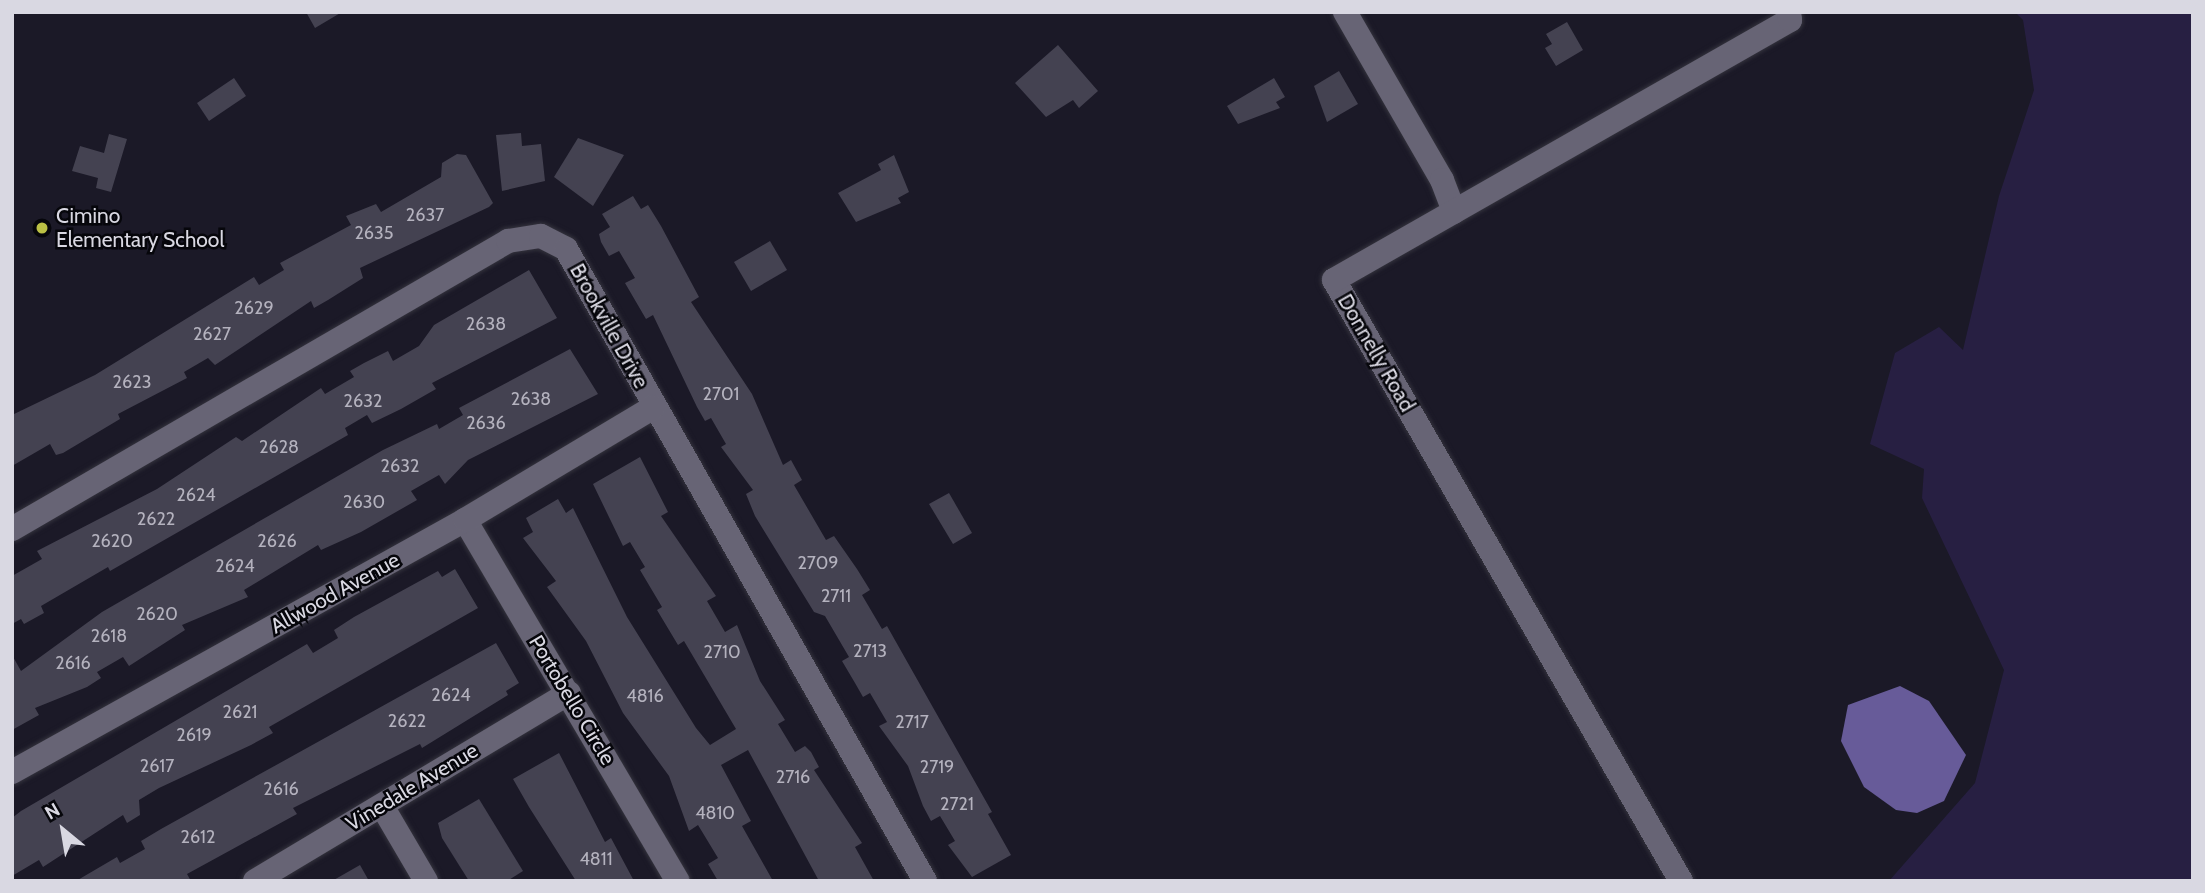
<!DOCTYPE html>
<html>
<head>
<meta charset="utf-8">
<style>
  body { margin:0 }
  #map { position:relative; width:2205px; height:893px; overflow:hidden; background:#1b1927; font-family:Cabin,sans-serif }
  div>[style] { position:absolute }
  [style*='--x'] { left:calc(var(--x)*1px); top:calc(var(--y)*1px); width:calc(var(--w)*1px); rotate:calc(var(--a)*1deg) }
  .green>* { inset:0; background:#271f42 }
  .water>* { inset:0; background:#675b99 }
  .building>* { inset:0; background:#444251 }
  .roads { filter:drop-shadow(0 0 2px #34333d) drop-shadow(0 0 2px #34333d) }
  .minor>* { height:24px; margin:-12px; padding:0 12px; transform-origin:12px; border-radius:12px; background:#676475 }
  .dots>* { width:19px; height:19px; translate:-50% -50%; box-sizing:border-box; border:4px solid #06060b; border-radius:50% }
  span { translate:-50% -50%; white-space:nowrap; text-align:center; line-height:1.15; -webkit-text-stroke:5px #06060b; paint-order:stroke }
  .number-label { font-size:18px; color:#b4b2be }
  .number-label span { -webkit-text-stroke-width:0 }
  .poi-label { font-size:21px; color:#d9d8e2 }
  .left { translate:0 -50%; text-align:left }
  .street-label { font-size:21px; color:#d9d8e2 }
  .frame { position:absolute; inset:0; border:14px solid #d9d8e2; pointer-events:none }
  .north { position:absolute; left:28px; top:795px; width:70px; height:70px; -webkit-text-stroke:5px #06060b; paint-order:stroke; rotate:330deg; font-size:19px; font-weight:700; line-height:28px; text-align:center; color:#d9d8e2 }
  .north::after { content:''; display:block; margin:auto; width:24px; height:32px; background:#d9d8e2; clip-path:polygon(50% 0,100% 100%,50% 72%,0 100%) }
</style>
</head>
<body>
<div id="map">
  <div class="green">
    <i style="clip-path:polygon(2015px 12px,2193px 12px,2193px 881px,1889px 881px,1975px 783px,2004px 670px,1922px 498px,1924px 469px,1870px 444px,1895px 353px,1939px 327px,1963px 350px,1999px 196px,2034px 90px,2023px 20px)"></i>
  </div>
  <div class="water">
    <i style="clip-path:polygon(1900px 686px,1929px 701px,1966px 755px,1944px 801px,1917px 813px,1896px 810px,1864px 787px,1841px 741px,1848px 705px)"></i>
  </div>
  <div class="building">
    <i style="clip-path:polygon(306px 12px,342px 12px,315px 28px)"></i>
    <i style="clip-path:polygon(1567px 22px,1583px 50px,1556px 66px,1545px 48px,1552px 44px,1546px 34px)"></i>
    <i style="clip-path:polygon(1058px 45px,1098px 91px,1079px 108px,1073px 100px,1046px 117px,1015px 83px)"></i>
    <i style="clip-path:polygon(1339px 71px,1358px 104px,1327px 122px,1314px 86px)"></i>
    <i style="clip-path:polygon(234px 78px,246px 96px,209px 121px,197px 103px)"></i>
    <i style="clip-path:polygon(1274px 78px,1285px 97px,1276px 102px,1280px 108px,1238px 124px,1227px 106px)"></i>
    <i style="clip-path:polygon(521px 133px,522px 146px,541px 144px,545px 181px,502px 191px,496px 135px)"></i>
    <i style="clip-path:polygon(109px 134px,127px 139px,111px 192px,96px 188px,98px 178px,72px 171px,80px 146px,104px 153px)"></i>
    <i style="clip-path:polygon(578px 138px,624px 155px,593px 206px,554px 177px)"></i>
    <i style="clip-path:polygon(457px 154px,466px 155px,493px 203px,489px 207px,360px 268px,363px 278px,328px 300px,314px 308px,311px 301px,215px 365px,208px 358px,184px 372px,187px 378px,118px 414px,120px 419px,63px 453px,56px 455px,50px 444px,12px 466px,12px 415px,95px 375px,254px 277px,259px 285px,284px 270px,280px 263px,351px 225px,346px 216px,376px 204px,381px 212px,441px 177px,442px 163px)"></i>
    <i style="clip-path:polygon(894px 155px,909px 192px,898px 198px,901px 203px,856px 222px,838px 193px,881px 170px,878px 164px)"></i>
    <i style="clip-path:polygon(633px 196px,641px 209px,648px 205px,661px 226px,699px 297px,691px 302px,752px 394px,783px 465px,791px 460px,802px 480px,794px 485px,826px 540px,834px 536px,857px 569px,870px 590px,862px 595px,882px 629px,887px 626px,992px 812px,988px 814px,1011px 855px,972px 877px,948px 845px,955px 841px,940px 816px,931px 821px,923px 806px,908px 766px,879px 726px,887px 722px,870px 693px,863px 697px,855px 683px,842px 661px,849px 657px,825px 616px,814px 612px,755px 516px,746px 494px,753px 490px,721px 447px,726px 444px,711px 418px,705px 421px,697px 407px,653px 315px,646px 319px,625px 283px,635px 278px,619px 251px,609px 256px,601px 242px,599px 234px,610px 227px,602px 214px)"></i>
    <i style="clip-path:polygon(770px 241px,787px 270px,751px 291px,734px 262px)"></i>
    <i style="clip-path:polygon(529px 270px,557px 318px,432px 383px,436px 389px,401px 409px,372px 423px,367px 415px,345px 428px,348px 435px,110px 571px,108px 567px,41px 606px,44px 613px,24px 624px,21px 619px,12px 624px,12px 576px,42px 559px,37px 551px,157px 489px,236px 437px,242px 441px,321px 388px,325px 394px,354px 377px,350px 371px,364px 363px,388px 351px,393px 361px,419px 346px,434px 325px)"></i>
    <i style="clip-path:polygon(570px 349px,598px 394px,468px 460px,445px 484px,439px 475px,411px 491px,417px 500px,361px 532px,321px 550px,318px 545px,244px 590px,248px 597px,182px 625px,185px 630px,129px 666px,123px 657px,97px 672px,101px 678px,87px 687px,35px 708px,39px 715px,12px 730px,12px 655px,21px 671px,102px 612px,383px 450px,437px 424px,439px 429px,463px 415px,459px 408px)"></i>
    <i style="clip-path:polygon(640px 457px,668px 512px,661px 516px,716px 596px,707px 601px,725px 632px,737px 625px,760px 681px,785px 720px,778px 724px,795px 752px,805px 746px,811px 752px,819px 767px,814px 770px,862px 843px,855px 847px,874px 881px,819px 881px,748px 750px,721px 765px,751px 821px,742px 826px,773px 881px,718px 881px,708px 864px,718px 858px,698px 825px,689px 831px,669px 776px,623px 713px,586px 641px,547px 587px,556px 581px,523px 538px,533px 532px,526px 518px,558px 499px,566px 513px,573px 508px,627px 617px,696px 728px,710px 745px,736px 729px,684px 641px,678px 645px,657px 610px,662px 607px,640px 570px,645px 567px,630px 542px,623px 546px,593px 484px)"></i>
    <i style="clip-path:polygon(949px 493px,972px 533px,953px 544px,929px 504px)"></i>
    <i style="clip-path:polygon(455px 569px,478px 608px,269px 727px,273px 733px,251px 745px,159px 788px,139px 800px,140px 815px,127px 823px,123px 815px,43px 867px,39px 860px,12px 876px,12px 818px,21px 811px,307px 644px,313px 653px,338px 638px,334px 630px,354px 617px,438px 571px,442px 577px)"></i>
    <i style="clip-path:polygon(496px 643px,519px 683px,506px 691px,508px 695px,422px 748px,420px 744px,293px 808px,297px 814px,187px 874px,191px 881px,76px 881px,117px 857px,120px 863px,145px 849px,141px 841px,161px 829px)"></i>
    <i style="clip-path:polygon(559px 753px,605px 842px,611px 838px,634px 881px,576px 881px,529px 807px,513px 779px)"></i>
    <i style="clip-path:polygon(479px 799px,523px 871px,507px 881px,469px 881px,442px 838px,438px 823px)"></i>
    <i style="clip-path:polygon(360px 865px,369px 881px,332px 881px)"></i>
  </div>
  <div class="roads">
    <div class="minor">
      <i style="--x:1345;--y:12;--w:194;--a:60"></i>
      <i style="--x:1442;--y:180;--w:34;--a:69"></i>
      <i style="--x:465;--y:520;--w:419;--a:59.5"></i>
      <i style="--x:12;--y:529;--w:574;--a:-30.14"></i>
      <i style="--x:508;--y:241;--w:33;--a:-9"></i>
      <i style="--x:541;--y:236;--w:28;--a:27"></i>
      <i style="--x:566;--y:249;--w:727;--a:60.4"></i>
      <i style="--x:12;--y:772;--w:518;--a:-29.09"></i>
      <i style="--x:465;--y:520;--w:220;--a:-30.9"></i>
      <i style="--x:382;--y:806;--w:87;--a:59.6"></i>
      <i style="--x:255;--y:881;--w:366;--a:-30.9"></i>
      <i style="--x:1681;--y:881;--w:694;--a:-120"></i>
      <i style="--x:1334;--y:280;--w:525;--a:-29.69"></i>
      <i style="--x:1790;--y:20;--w:8;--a:-97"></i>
    </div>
  </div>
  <div class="dots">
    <i style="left:42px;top:228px;background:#bbc045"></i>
  </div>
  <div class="number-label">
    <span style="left:425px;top:215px">2637</span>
    <span style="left:374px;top:233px">2635</span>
    <span style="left:254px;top:308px">2629</span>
    <span style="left:486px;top:324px">2638</span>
    <span style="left:212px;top:334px">2627</span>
    <span style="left:132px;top:382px">2623</span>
    <span style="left:721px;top:394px">2701</span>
    <span style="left:531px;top:399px">2638</span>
    <span style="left:363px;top:401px">2632</span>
    <span style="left:486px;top:423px">2636</span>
    <span style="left:279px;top:447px">2628</span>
    <span style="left:400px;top:466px">2632</span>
    <span style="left:196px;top:495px">2624</span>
    <span style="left:364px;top:502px">2630</span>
    <span style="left:156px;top:519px">2622</span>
    <span style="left:112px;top:541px">2620</span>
    <span style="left:277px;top:541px">2626</span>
    <span style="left:818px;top:563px">2709</span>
    <span style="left:235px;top:566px">2624</span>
    <span style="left:836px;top:596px">2711</span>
    <span style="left:157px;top:614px">2620</span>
    <span style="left:109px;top:636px">2618</span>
    <span style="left:870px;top:651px">2713</span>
    <span style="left:722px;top:652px">2710</span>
    <span style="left:73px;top:663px">2616</span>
    <span style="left:451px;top:695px">2624</span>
    <span style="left:645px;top:696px">4816</span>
    <span style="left:240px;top:712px">2621</span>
    <span style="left:407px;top:721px">2622</span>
    <span style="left:912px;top:722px">2717</span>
    <span style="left:194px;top:735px">2619</span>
    <span style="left:157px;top:766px">2617</span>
    <span style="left:937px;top:767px">2719</span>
    <span style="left:793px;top:777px">2716</span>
    <span style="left:281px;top:789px">2616</span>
    <span style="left:957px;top:804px">2721</span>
    <span style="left:715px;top:813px">4810</span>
    <span style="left:198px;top:837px">2612</span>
    <span style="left:596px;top:859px">4811</span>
  </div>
  <div class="poi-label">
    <span class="left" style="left:56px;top:228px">Cimino<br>Elementary School</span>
  </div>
  <div class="street-label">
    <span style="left:609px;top:326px;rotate:61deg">Brookville Drive</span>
    <span style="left:1376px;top:353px;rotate:60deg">Donnelly Road</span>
    <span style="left:335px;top:593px;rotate:-29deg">Allwood Avenue</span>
    <span style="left:572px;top:700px;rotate:59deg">Portobello Circle</span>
    <span style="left:412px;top:787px;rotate:-31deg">Vinedale Avenue</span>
  </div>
  <div class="frame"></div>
  <div class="north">N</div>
</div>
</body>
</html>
